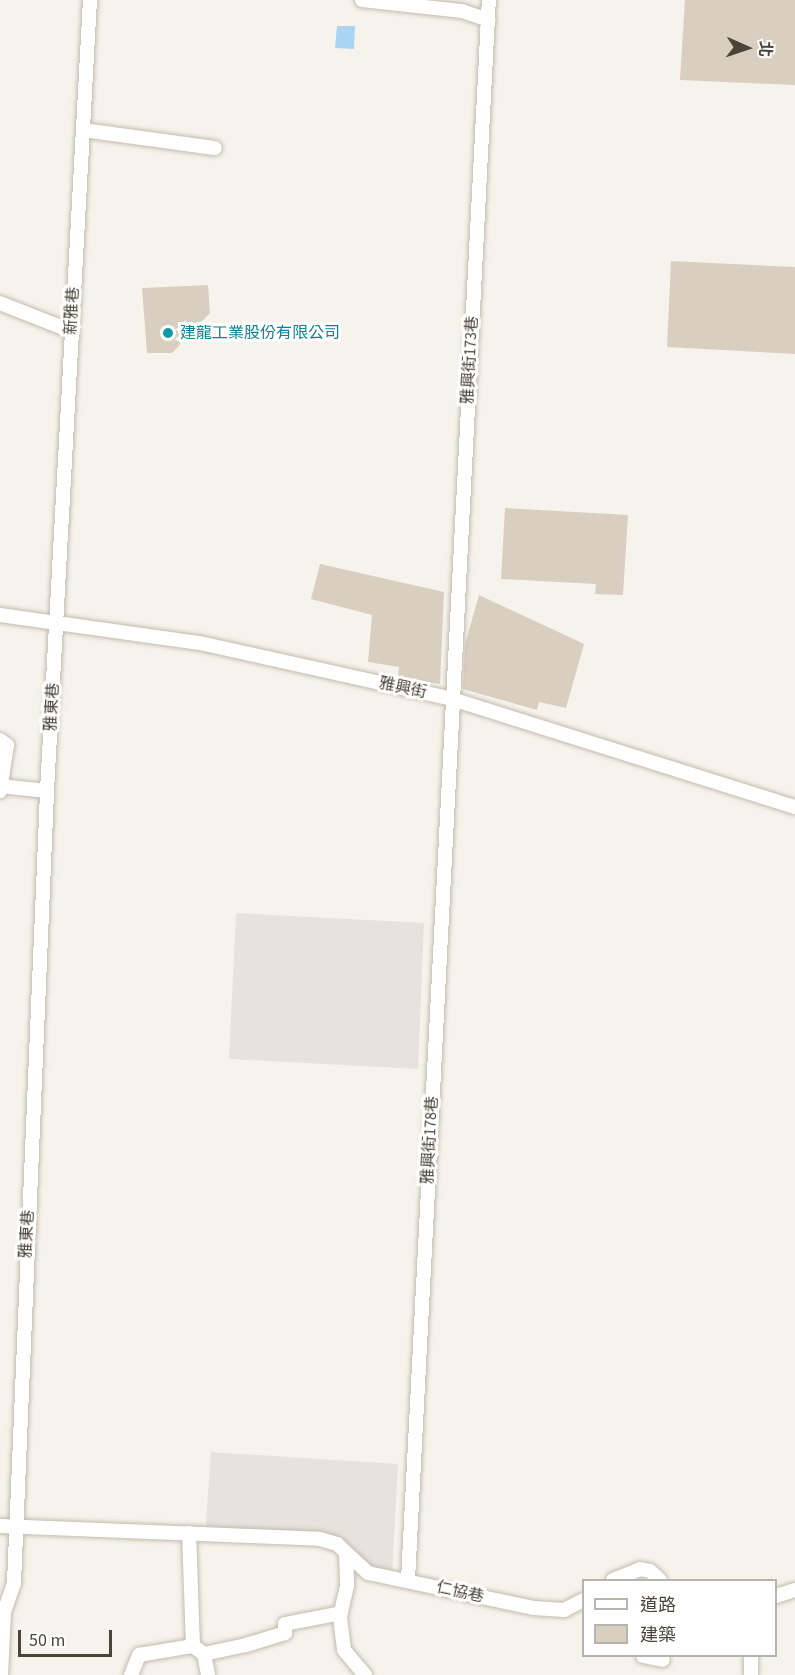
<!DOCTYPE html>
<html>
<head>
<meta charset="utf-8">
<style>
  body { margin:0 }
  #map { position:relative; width:795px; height:1675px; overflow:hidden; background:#f6f3ec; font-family:"Source Sans 3","Noto Sans TC",sans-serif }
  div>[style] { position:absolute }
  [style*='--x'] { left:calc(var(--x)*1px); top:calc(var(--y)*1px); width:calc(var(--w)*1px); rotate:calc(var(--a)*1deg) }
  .industrial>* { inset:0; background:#e6e2dd }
  .water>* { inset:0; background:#a9d4f2 }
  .building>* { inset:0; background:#d8cfc1 }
  .roads { filter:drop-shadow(0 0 2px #c2bbae) drop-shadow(0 0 2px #c2bbae) }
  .minor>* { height:14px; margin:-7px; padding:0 7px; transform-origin:7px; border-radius:7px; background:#fff }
  .dots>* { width:16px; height:16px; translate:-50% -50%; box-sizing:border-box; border:3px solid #fff; border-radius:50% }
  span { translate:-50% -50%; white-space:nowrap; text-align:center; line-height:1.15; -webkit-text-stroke:6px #fff; paint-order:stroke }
  .street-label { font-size:16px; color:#4b4439 }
  .culture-label { font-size:16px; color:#0d838f }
  .left { translate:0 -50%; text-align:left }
  .legend { position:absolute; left:582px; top:1579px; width:195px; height:78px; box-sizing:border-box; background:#fff; border:2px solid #b7b4b0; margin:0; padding:8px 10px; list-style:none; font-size:18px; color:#4b4439 }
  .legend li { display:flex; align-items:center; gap:12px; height:30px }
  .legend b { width:30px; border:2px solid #b7b4b0 }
  .north { position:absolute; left:717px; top:18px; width:60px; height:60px; -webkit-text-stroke:4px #fff; paint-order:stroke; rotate:93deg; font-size:16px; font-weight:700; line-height:24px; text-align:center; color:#4b4439 }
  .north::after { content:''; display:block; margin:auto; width:21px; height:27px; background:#4b4439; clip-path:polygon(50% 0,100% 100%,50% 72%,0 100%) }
  .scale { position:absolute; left:18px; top:1630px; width:94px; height:27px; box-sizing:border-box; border:3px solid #4b4439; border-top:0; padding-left:8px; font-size:18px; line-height:21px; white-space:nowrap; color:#4b4439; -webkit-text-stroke:4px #fff; paint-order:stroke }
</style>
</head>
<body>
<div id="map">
  <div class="industrial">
    <i style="clip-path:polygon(236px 913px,424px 923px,418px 1069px,229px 1059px)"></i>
    <i style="clip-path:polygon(211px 1452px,398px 1464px,392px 1576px,354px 1570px,343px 1554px,327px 1542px,205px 1536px)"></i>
  </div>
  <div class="water">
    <i style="clip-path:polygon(337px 26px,355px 26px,354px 49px,335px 48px)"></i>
  </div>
  <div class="building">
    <i style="clip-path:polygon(685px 0,795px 0,795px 85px,680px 80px)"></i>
    <i style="clip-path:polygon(671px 261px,795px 267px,795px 354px,667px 347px)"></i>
    <i style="clip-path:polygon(208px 285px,210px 313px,172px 353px,147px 353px,142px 288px)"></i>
    <i style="clip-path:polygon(505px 508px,628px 515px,623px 595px,595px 594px,596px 584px,501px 579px)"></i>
    <i style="clip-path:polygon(320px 564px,444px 592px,440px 684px,398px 678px,399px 667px,368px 662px,372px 615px,311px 599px)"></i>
    <i style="clip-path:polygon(479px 595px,584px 644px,566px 708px,539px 702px,537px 710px,463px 689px,465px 644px)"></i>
  </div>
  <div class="roads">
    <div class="minor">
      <i style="--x:362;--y:0;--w:101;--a:6.3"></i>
      <i style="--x:462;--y:11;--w:28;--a:19"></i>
      <i style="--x:83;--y:130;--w:133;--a:7.8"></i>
      <i style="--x:0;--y:303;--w:76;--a:21.5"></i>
      <i style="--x:0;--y:615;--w:202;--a:8"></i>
      <i style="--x:200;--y:643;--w:258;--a:12.5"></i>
      <i style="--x:452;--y:699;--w:360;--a:17.5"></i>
      <i style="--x:0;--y:740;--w:9;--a:36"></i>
      <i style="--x:7;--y:745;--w:47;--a:98.7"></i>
      <i style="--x:0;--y:786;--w:47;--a:6.1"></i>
      <i style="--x:0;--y:1526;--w:320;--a:2.3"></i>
      <i style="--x:320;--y:1539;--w:18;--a:16"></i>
      <i style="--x:337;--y:1544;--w:42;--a:43.1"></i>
      <i style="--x:368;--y:1573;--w:170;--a:11.9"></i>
      <i style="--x:534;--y:1608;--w:30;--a:4"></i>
      <i style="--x:564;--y:1610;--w:22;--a:-27"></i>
      <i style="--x:346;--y:1553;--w:33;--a:88"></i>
      <i style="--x:347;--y:1586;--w:32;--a:103"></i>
      <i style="--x:340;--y:1617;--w:33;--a:83"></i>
      <i style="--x:344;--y:1650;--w:33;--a:50"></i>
      <i style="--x:408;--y:1580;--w:1582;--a:-87.07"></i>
      <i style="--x:613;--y:1580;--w:29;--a:-22"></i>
      <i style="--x:640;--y:1569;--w:10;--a:11"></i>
      <i style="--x:650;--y:1571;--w:13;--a:42"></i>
      <i style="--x:776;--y:1596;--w:20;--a:-18"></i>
      <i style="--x:193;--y:1646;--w:14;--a:36"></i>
      <i style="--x:204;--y:1654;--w:43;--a:-12.1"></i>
      <i style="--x:246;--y:1645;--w:41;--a:-17.1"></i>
      <i style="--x:285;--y:1633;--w:9;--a:-90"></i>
      <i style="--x:285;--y:1624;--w:57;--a:-11.1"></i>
      <i style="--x:204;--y:1654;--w:21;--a:79"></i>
      <i style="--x:643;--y:1656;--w:20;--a:11"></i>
      <i style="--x:1;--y:1675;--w:63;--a:-87.3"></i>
      <i style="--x:4;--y:1612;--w:31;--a:-71"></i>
      <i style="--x:14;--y:1583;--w:793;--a:-87.61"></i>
      <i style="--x:47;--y:791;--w:792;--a:-86.89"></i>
      <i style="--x:131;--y:1675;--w:22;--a:-68"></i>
      <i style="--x:139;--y:1655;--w:55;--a:-9.5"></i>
      <i style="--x:193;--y:1646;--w:113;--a:-92"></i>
      <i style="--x:751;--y:1675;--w:19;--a:-90"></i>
    </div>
  </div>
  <div class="dots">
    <i style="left:168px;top:333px;background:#0f9aa8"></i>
  </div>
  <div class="street-label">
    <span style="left:72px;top:311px;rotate:-87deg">新雅巷</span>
    <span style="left:470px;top:360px;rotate:-87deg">雅興街173巷</span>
    <span style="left:403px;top:688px;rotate:12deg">雅興街</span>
    <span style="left:52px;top:707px;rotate:-87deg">雅東巷</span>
    <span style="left:430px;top:1140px;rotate:-87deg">雅興街178巷</span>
    <span style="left:27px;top:1234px;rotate:-87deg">雅東巷</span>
    <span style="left:460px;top:1592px;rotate:12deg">仁協巷</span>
  </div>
  <div class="culture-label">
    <span class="left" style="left:180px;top:333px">建龍工業股份有限公司</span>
  </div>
  <ul class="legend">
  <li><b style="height:8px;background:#fff"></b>道路</li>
  <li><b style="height:16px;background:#d8cfc1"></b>建築</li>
  </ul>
  <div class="north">北</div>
  <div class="scale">50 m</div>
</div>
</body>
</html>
